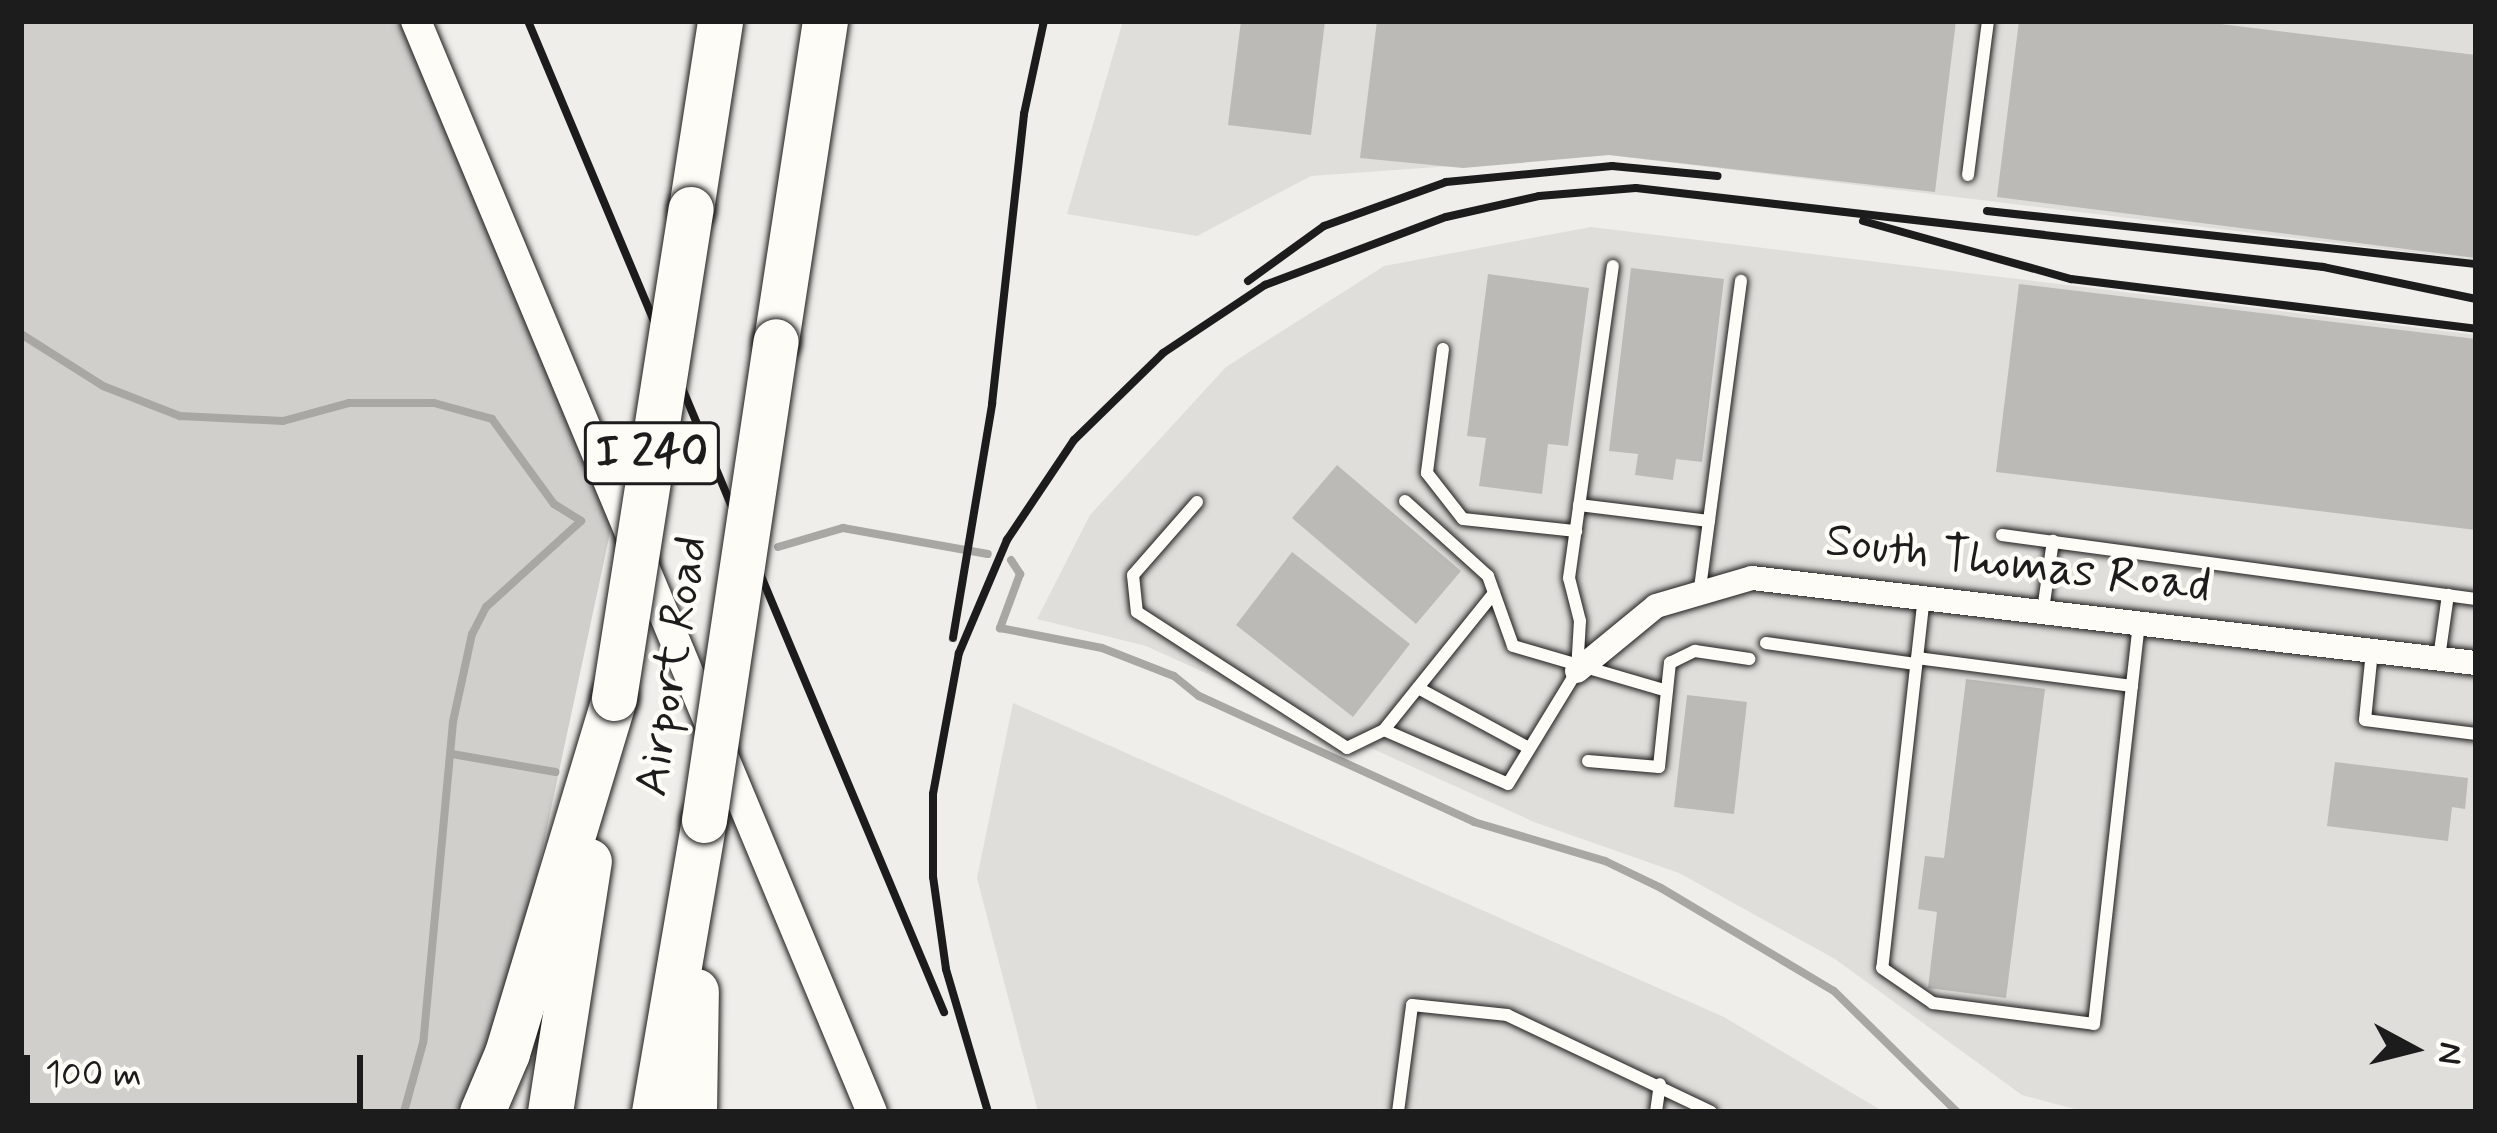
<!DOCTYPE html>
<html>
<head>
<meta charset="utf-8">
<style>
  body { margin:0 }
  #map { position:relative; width:2497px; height:1133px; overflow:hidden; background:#f0eeea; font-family:Mynerve,sans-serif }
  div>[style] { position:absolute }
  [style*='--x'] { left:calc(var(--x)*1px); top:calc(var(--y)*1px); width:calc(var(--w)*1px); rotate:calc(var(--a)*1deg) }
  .built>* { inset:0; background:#e0deda }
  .green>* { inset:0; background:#d0cfcc }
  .stream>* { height:8px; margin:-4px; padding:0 4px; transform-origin:4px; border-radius:4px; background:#a8a7a3 }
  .building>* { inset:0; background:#bbbab6 }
  .roads { filter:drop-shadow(0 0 3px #1c1c1c) drop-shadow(0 0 3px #1c1c1c) }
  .service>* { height:12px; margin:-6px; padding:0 6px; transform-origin:6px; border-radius:6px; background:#fdfcf7 }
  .minor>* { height:24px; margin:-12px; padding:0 12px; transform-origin:12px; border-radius:12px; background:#fdfcf7 }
  .tertiary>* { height:30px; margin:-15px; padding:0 15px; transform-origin:15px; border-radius:15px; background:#fdfcf7 }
  .motorway>* { height:45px; margin:-22.5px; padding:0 22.5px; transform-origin:22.5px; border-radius:22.5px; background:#fdfcf7 }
  .rail>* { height:8px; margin:-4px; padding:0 4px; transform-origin:4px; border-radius:4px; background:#1c1c1c }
  .bridges { filter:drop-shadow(0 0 3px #1c1c1c) drop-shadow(0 0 3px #1c1c1c) }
  .motorway-bridge>* { height:45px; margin:-22.5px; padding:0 22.5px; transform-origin:22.5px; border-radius:22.5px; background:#fdfcf7 }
  span { translate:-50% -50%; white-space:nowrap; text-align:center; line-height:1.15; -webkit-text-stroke:9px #fdfcf7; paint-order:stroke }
  .shield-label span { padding:3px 9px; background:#fdfcf7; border:3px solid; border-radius:9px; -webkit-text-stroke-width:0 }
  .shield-label { font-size:45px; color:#1c1c1c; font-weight:700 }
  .street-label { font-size:48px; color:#1c1c1c }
  .frame { position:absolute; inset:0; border:24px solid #1c1c1c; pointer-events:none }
  .north { position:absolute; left:2353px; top:989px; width:120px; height:120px; -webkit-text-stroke:9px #fdfcf7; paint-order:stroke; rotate:97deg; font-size:33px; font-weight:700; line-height:48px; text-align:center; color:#1c1c1c }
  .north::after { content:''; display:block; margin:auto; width:42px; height:54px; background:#1c1c1c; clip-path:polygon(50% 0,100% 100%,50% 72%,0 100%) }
  .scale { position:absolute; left:24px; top:1055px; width:339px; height:54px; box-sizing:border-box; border:6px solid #1c1c1c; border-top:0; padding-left:15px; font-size:36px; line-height:42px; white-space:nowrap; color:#1c1c1c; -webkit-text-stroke:9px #fdfcf7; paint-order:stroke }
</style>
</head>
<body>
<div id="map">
  <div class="built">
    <i style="clip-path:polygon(1123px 21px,2476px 21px,2476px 260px,1609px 155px,1311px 176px,1197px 236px,1067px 214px)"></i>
    <i style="clip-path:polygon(1591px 227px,2476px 335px,2476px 1112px,2086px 1112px,2022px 1095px,1835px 959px,1679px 873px,1534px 822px,1146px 646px,1037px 619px,1090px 515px,1226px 367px,1384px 266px)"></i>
    <i style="clip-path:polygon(1013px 703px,1724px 1017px,1884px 1112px,1038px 1112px,977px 878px)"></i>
  </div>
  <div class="green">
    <i style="clip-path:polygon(21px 21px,404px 21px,613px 519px,527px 921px,470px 1112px,21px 1112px)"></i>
  </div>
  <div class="stream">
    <i style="--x:21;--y:334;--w:97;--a:32.4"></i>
    <i style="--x:103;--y:386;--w:83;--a:21.3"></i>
    <i style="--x:180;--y:416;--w:103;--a:2.8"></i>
    <i style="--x:283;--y:421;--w:68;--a:-15.3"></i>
    <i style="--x:349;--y:403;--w:85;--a:0"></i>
    <i style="--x:434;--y:403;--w:60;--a:15.4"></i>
    <i style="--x:492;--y:419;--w:105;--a:53.9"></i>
    <i style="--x:554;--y:504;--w:32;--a:32"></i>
    <i style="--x:581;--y:521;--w:128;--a:137.8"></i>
    <i style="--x:486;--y:607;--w:30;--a:117"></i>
    <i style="--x:472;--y:634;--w:90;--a:102.2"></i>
    <i style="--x:453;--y:722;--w:322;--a:95.3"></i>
    <i style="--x:423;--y:1043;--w:72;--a:105.4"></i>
    <i style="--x:778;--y:547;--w:68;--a:-16.3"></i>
    <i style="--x:843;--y:528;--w:147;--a:10.2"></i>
    <i style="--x:1011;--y:560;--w:17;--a:57"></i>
    <i style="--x:1020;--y:574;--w:58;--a:110.3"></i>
    <i style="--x:1000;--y:628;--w:104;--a:11.1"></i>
    <i style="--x:1102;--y:648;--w:77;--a:21.3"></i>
    <i style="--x:1174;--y:676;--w:32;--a:39"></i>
    <i style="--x:1199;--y:696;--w:302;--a:24.6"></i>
    <i style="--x:1474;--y:822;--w:137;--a:16.6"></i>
    <i style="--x:1605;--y:861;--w:62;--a:25.7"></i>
    <i style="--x:1661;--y:888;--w:201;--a:30.8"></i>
    <i style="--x:1834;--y:991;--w:173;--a:44.5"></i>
    <i style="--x:452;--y:754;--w:105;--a:9.9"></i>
  </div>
  <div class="building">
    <i style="clip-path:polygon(1241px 21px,1325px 21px,1311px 135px,1228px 125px)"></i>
    <i style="clip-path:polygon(1377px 21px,1956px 21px,1935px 192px,1609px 155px,1463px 168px,1360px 158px)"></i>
    <i style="clip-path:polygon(2019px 21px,2196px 21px,2476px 55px,2476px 258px,1997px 197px)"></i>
    <i style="clip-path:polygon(1631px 268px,1724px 279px,1702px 462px,1676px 459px,1673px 480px,1635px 475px,1638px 454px,1609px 451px)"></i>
    <i style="clip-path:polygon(1488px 274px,1589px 288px,1568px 446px,1548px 444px,1542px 494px,1479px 486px,1486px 438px,1467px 436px)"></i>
    <i style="clip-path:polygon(2019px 284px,2476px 339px,2476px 530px,1996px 472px)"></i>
    <i style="clip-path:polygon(1337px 465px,1461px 571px,1416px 624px,1292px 518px)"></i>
    <i style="clip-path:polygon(1292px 552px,1410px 644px,1353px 717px,1236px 625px)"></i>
    <i style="clip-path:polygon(1966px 679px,2045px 689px,2006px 998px,1928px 988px,1937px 912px,1918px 909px,1925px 856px,1944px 858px)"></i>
    <i style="clip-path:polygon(1687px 695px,1747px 702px,1734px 814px,1674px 807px)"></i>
    <i style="clip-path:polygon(2335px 762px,2468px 778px,2465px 809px,2452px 807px,2448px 841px,2327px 826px)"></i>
  </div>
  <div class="roads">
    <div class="service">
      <i style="--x:1968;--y:175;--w:155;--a:-82.6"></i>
      <i style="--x:1443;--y:349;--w:125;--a:97.4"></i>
      <i style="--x:1427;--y:473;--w:58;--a:52"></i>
      <i style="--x:1463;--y:519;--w:114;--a:6.1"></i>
      <i style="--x:1405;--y:501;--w:112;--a:42.1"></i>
      <i style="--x:1488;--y:576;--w:74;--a:70.3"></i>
      <i style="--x:1513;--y:646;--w:160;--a:16.3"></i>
      <i style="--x:1197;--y:502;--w:97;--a:131.2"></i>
      <i style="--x:1133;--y:575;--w:37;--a:84"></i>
      <i style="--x:1137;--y:612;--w:250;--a:32.9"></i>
      <i style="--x:1347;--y:748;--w:41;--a:-25.9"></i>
      <i style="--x:1579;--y:505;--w:131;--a:7"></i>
      <i style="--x:2002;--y:535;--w:478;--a:7.7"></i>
      <i style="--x:1700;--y:588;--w:310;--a:-82.4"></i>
      <i style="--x:1494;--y:593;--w:176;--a:128.8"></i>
      <i style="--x:1384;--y:730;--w:135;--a:23.5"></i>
      <i style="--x:1508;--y:784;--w:132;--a:-58.6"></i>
      <i style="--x:1577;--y:671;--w:50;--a:-86.6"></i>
      <i style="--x:1580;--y:621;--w:44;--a:-104.3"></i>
      <i style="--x:1569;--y:578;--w:315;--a:-82"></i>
      <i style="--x:1924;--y:596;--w:374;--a:96.4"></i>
      <i style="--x:1882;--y:968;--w:62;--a:34.5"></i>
      <i style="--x:1933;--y:1003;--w:162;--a:7.4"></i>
      <i style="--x:2094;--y:1024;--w:406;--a:-83.6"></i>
      <i style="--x:2043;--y:610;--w:70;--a:-81.8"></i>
      <i style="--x:1766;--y:643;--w:151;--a:8"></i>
      <i style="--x:2372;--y:651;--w:69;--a:95.8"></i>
      <i style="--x:2365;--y:720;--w:112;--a:7.2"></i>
      <i style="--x:1917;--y:658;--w:217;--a:7.4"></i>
      <i style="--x:2439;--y:658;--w:64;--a:-81.9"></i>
      <i style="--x:1418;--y:688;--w:126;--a:28.4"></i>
      <i style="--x:1588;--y:761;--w:71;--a:4.8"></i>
      <i style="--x:1659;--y:767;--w:105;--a:-84"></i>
      <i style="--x:1670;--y:663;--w:28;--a:-26"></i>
      <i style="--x:1695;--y:651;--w:55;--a:8.4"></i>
      <i style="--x:1398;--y:1112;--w:108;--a:-82.5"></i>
      <i style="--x:1412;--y:1005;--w:96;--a:6"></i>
      <i style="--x:1507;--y:1015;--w:226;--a:25.4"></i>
      <i style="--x:1656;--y:1112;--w:28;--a:-82"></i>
    </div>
    <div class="minor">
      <i style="--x:1577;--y:671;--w:102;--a:-39.4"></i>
      <i style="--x:1656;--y:606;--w:100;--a:-16.3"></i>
      <i style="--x:1752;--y:578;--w:729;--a:6.7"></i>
    </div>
    <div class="tertiary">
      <i style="--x:416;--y:21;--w:1182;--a:67.32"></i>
    </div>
    <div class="motorway">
      <i style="--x:691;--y:209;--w:190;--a:-81.2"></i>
      <i style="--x:776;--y:341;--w:324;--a:-81.3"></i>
      <i style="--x:482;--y:1112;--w:64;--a:-67"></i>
      <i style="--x:507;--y:1053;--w:371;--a:-73.2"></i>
      <i style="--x:550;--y:1112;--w:254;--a:-81.2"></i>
      <i style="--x:654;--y:1112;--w:296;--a:-80.3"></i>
      <i style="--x:694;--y:1112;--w:121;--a:-89.1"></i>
    </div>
  </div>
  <div class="rail">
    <i style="--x:528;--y:21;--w:1075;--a:67.23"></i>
    <i style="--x:1987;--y:211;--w:492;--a:6.2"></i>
    <i style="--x:1863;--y:221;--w:216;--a:15.6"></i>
    <i style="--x:2071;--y:279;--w:408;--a:7"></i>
    <i style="--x:1248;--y:281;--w:94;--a:-35.9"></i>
    <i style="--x:1324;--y:226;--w:130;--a:-19.8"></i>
    <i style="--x:1446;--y:182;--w:167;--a:-5.5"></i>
    <i style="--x:1612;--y:166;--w:106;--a:5.4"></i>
    <i style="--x:953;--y:638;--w:237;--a:-80.5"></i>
    <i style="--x:992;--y:404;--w:292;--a:-83.7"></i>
    <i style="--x:1024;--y:114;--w:95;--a:-77.9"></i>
    <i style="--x:988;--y:1112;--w:149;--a:-106.4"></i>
    <i style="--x:946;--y:969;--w:93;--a:-98"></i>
    <i style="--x:933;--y:877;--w:83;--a:-90"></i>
    <i style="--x:933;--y:794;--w:143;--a:-79.6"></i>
    <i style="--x:959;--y:653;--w:123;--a:-67"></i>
    <i style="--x:1007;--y:540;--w:120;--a:-56.2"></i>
    <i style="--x:1074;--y:440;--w:124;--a:-44.3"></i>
    <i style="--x:1163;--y:353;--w:123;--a:-33.7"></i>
    <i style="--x:1265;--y:285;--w:193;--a:-20.6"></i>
    <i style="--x:1446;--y:217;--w:95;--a:-12.7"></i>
    <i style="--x:1539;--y:196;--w:97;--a:-4.7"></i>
    <i style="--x:1636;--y:188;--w:692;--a:6.56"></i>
    <i style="--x:2323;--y:267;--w:156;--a:11.8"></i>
  </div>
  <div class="bridges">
    <div class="motorway-bridge">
      <i style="--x:614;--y:698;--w:495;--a:-81.1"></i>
      <i style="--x:704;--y:820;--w:484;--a:-81.5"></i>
    </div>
  </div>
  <div class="shield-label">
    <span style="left:652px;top:453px">I 240</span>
  </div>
  <div class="street-label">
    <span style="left:2018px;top:564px;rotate:7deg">South Thomas Road</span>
    <span style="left:672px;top:666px;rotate:-81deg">Airport Road</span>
  </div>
  <div class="frame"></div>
  <div class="north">N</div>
  <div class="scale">100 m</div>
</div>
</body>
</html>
